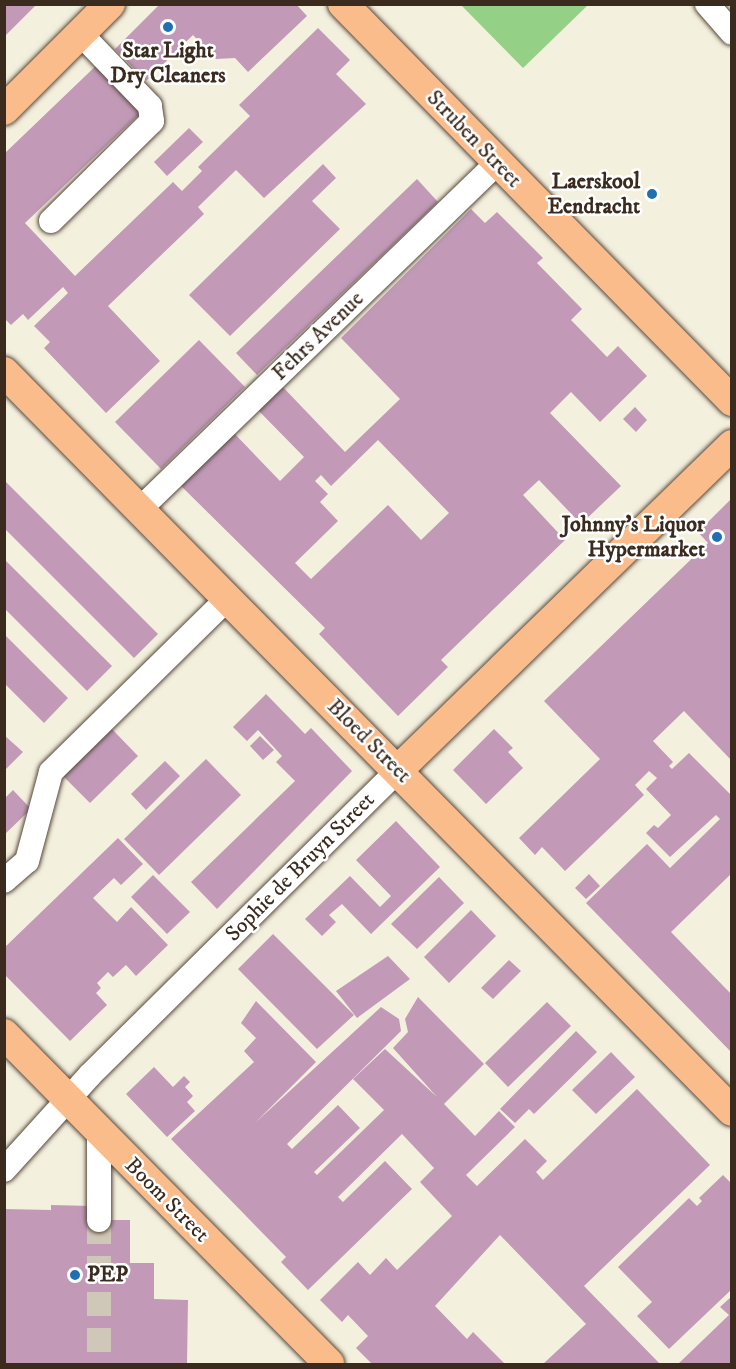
<!DOCTYPE html>
<html>
<head>
<meta charset="utf-8">
<style>
  body { margin:0 }
  #map { position:relative; width:736px; height:1369px; overflow:hidden; background:#f4f0de; font-family:"IM FELL DW Pica",serif }
  div>[style] { position:absolute }
  [style*='--x'] { left:calc(var(--x)*1px); top:calc(var(--y)*1px); width:calc(var(--w)*1px); rotate:calc(var(--a)*1deg) }
  .green>* { inset:0; background:#94d085 }
  .building>* { inset:0; background:#c29ab8 }
  .minor-tunnel>* { height:24px; margin-top:-12px; transform-origin:0; background:repeating-linear-gradient(90deg,#cfc8b8 0 24px,transparent 0 36px) }
  .roads { filter:drop-shadow(0 0 2px #57483b) drop-shadow(0 0 2px #57483b) }
  .minor>* { height:24px; margin:-12px; padding:0 12px; transform-origin:12px; border-radius:12px; background:#fff }
  .major>* { height:30px; margin:-15px; padding:0 15px; transform-origin:15px; border-radius:15px; background:#fabc8b }
  .dots>* { width:16px; height:16px; translate:-50% -50%; box-sizing:border-box; border:3px solid #fff; border-radius:50% }
  span { translate:-50% -50%; white-space:nowrap; text-align:center; line-height:1.15; -webkit-text-stroke:5px #fff; paint-order:stroke }
  .poi-label { font-size:22px; color:#3b2a1e; font-weight:700 }
  .right { translate:-100% -50%; text-align:right }
  .left { translate:0 -50%; text-align:left }
  .street-label { font-size:22px; color:#3b2a1e }
  .frame { position:absolute; inset:0; border:6px solid #3b2a1e; pointer-events:none }
</style>
</head>
<body>
<div id="map">
  <div class="green">
    <i style="clip-path:polygon(461px 5px,588px 5px,523px 68px)"></i>
  </div>
  <div class="building">
    <i style="clip-path:polygon(4px 4px,37px 4px,4px 37px)"></i>
    <i style="clip-path:polygon(160px 4px,296px 4px,307px 16px,248px 72px,235px 58px,216px 59px,193px 35px,146px 81px,115px 49px)"></i>
    <i style="clip-path:polygon(318px 28px,350px 60px,336px 74px,366px 104px,264px 198px,236px 170px,198px 207px,204px 214px,108px 306px,160px 361px,106px 413px,44px 348px,50px 342px,34px 326px,68px 293px,63px 287px,28px 320px,23px 314px,11px 325px,5px 319px,5px 153px,103px 59px,148px 106px,25px 223px,75px 276px,173px 182px,182px 191px,202px 171px,198px 167px,250px 116px,239px 105px)"></i>
    <i style="clip-path:polygon(189px 128px,203px 142px,167px 176px,154px 162px)"></i>
    <i style="clip-path:polygon(323px 164px,336px 178px,312px 201px,340px 229px,230px 336px,189px 295px)"></i>
    <i style="clip-path:polygon(417px 179px,438px 202px,257px 375px,236px 353px)"></i>
    <i style="clip-path:polygon(evenodd,471px 209px,485px 223px,497px 212px,543px 258px,537px 263px,582px 309px,571px 320px,607px 357px,618px 346px,647px 376px,600px 422px,571px 392px,550px 413px,621px 486px,581px 524px,539px 480px,523px 495px,565px 540px,441px 660px,448px 667px,398px 716px,319px 634px,325px 628px,177px 482px,231px 430px,280px 481px,304px 457px,255px 407px,279px 383px,345px 452px,400px 399px,341px 338px,471px 209px,378px 440px,449px 513px,421px 540px,388px 505px,311px 579px,295px 563px,338px 521px,320px 502px,328px 494px,315px 481px,321px 475px,331px 486px,378px 440px)"></i>
    <i style="clip-path:polygon(199px 340px,245px 387px,161px 469px,115px 422px)"></i>
    <i style="clip-path:polygon(635px 407px,647px 420px,636px 432px,623px 419px)"></i>
    <i style="clip-path:polygon(4px 480px,158px 634px,134px 658px,4px 528px)"></i>
    <i style="clip-path:polygon(730px 500px,732px 761px,684px 711px,653px 741px,673px 762px,669px 766px,672px 769px,689px 753px,732px 796px,732px 873px,671px 932px,732px 995px,732px 1053px,586px 903px,647px 844px,670px 868px,720px 819px,716px 815px,670px 857px,646px 833px,654px 825px,658px 828px,671px 815px,646px 789px,657px 778px,649px 771px,635px 785px,644px 795px,565px 871px,542px 847px,535px 855px,519px 838px,600px 759px,544px 701px,708px 543px,698px 532px)"></i>
    <i style="clip-path:polygon(4px 559px,112px 666px,87px 691px,4px 608px)"></i>
    <i style="clip-path:polygon(4px 634px,68px 698px,44px 723px,4px 683px)"></i>
    <i style="clip-path:polygon(266px 694px,305px 734px,311px 728px,352px 771px,217px 909px,191px 882px,295px 781px,276px 762px,282px 756px,258px 730px,247px 741px,233px 727px)"></i>
    <i style="clip-path:polygon(110px 727px,138px 756px,90px 803px,61px 774px)"></i>
    <i style="clip-path:polygon(494px 729px,513px 748px,508px 752px,523px 768px,486px 804px,453px 770px)"></i>
    <i style="clip-path:polygon(4px 735px,23px 752px,4px 771px)"></i>
    <i style="clip-path:polygon(260px 736px,274px 750px,263px 760px,250px 746px)"></i>
    <i style="clip-path:polygon(206px 759px,241px 795px,159px 875px,124px 839px)"></i>
    <i style="clip-path:polygon(165px 761px,180px 776px,146px 810px,131px 794px)"></i>
    <i style="clip-path:polygon(13px 790px,31px 809px,4px 835px,4px 799px)"></i>
    <i style="clip-path:polygon(396px 821px,440px 867px,371px 934px,342px 904px,329px 915px,336px 922px,322px 936px,305px 919px,350px 876px,380px 907px,391px 896px,356px 860px)"></i>
    <i style="clip-path:polygon(118px 838px,143px 864px,121px 885px,114px 878px,93px 898px,117px 922px,131px 907px,168px 945px,136px 976px,126px 965px,113px 977px,108px 972px,97px 983px,101px 988px,96px 993px,107px 1005px,70px 1041px,4px 974px,4px 948px)"></i>
    <i style="clip-path:polygon(589px 874px,600px 886px,586px 899px,575px 888px)"></i>
    <i style="clip-path:polygon(153px 875px,190px 912px,167px 934px,131px 897px)"></i>
    <i style="clip-path:polygon(439px 877px,464px 903px,417px 949px,391px 924px)"></i>
    <i style="clip-path:polygon(471px 910px,496px 936px,449px 983px,424px 957px)"></i>
    <i style="clip-path:polygon(273px 934px,354px 1015px,317px 1049px,238px 969px)"></i>
    <i style="clip-path:polygon(388px 956px,410px 979px,357px 1018px,336px 991px)"></i>
    <i style="clip-path:polygon(509px 960px,521px 971px,493px 999px,481px 988px)"></i>
    <i style="clip-path:polygon(418px 997px,484px 1064px,444px 1104px,475px 1136px,499px 1111px,515px 1127px,466px 1175px,477px 1186px,525px 1139px,547px 1161px,536px 1172px,543px 1180px,637px 1089px,710px 1165px,584px 1286px,660px 1364px,543px 1364px,586px 1324px,500px 1235px,435px 1306px,467px 1339px,473px 1332px,505px 1364px,372px 1364px,356px 1348px,368px 1336px,348px 1315px,342px 1322px,320px 1300px,358px 1262px,370px 1275px,386px 1258px,397px 1270px,452px 1216px,420px 1182px,434px 1168px,402px 1134px,338px 1197px,343px 1202px,385px 1161px,412px 1189px,308px 1290px,281px 1262px,286px 1257px,171px 1139px,254px 1062px,244px 1051px,256px 1038px,241px 1023px,256px 1001px,316px 1062px,255px 1123px,381px 1007px,399px 1019px,401px 1031px,287px 1144px,292px 1149px,338px 1105px,360px 1128px,314px 1172px,317px 1175px,384px 1110px,353px 1079px,385px 1049px,437px 1097px,393px 1048px,408px 1032px,405px 1019px)"></i>
    <i style="clip-path:polygon(547px 1002px,571px 1026px,508px 1087px,485px 1063px)"></i>
    <i style="clip-path:polygon(576px 1031px,597px 1052px,534px 1114px,529px 1109px,515px 1123px,500px 1109px)"></i>
    <i style="clip-path:polygon(611px 1052px,635px 1077px,596px 1114px,572px 1090px)"></i>
    <i style="clip-path:polygon(154px 1067px,173px 1087px,184px 1076px,190px 1082px,185px 1087px,193px 1096px,187px 1102px,195px 1111px,167px 1137px,126px 1094px)"></i>
    <i style="clip-path:polygon(723px 1175px,732px 1184px,732px 1289px,669px 1349px,637px 1316px,652px 1302px,618px 1267px,689px 1198px,697px 1206px,702px 1201px,699px 1198px)"></i>
    <i style="clip-path:polygon(51px 1205px,92px 1206px,97px 1220px,130px 1220px,130px 1263px,154px 1263px,154px 1299px,188px 1300px,187px 1364px,4px 1364px,4px 1209px,51px 1210px)"></i>
    <i style="clip-path:polygon(732px 1296px,732px 1364px,678px 1364px,729px 1315px,720px 1307px)"></i>
  </div>
  <div class="minor-tunnel">
    <i style="--x:99;--y:1220;--w:144;--a:90"></i>
  </div>
  <div class="roads">
    <div class="minor">
      <i style="--x:707;--y:4;--w:38;--a:49"></i>
      <i style="--x:51;--y:221;--w:142;--a:-44.7"></i>
      <i style="--x:152;--y:121;--w:15;--a:-98"></i>
      <i style="--x:150;--y:106;--w:100;--a:-133.8"></i>
      <i style="--x:140;--y:509;--w:497;--a:-44.1"></i>
      <i style="--x:4;--y:881;--w:30;--a:-41"></i>
      <i style="--x:27;--y:861;--w:92;--a:-74.9"></i>
      <i style="--x:51;--y:772;--w:248;--a:-44.5"></i>
      <i style="--x:99;--y:1131;--w:89;--a:90"></i>
      <i style="--x:4;--y:1170;--w:128;--a:-47.8"></i>
      <i style="--x:90;--y:1075;--w:433;--a:-44.7"></i>
    </div>
    <div class="major">
      <i style="--x:343;--y:4;--w:556;--a:45.58"></i>
      <i style="--x:4;--y:110;--w:150;--a:-45"></i>
      <i style="--x:4;--y:372;--w:1037;--a:45.43"></i>
      <i style="--x:398;--y:770;--w:466;--a:-44.2"></i>
      <i style="--x:4;--y:1034;--w:463;--a:45.4"></i>
    </div>
  </div>
  <div class="dots">
    <i style="left:168px;top:27px;background:#1f6fb2"></i>
    <i style="left:652px;top:194px;background:#1f6fb2"></i>
    <i style="left:717px;top:537px;background:#1f6fb2"></i>
    <i style="left:75px;top:1275px;background:#1f6fb2"></i>
  </div>
  <div class="poi-label">
    <span style="left:168px;top:63px">Star Light<br>Dry Cleaners</span>
    <span class="right" style="left:640px;top:194px">Laerskool<br>Eendracht</span>
    <span class="right" style="left:705px;top:537px">Johnny's Liquor<br>Hypermarket</span>
    <span class="left" style="left:87px;top:1275px">PEP</span>
  </div>
  <div class="street-label">
    <span style="left:474px;top:139px;rotate:46deg">Struben Street</span>
    <span style="left:318px;top:336px;rotate:-44deg">Fehrs Avenue</span>
    <span style="left:369px;top:741px;rotate:45deg">Bloed Street</span>
    <span style="left:300px;top:867px;rotate:-45deg">Sophie de Bruyn Street</span>
    <span style="left:167px;top:1200px;rotate:45deg">Boom Street</span>
  </div>
  <div class="frame"></div>
</div>
</body>
</html>
